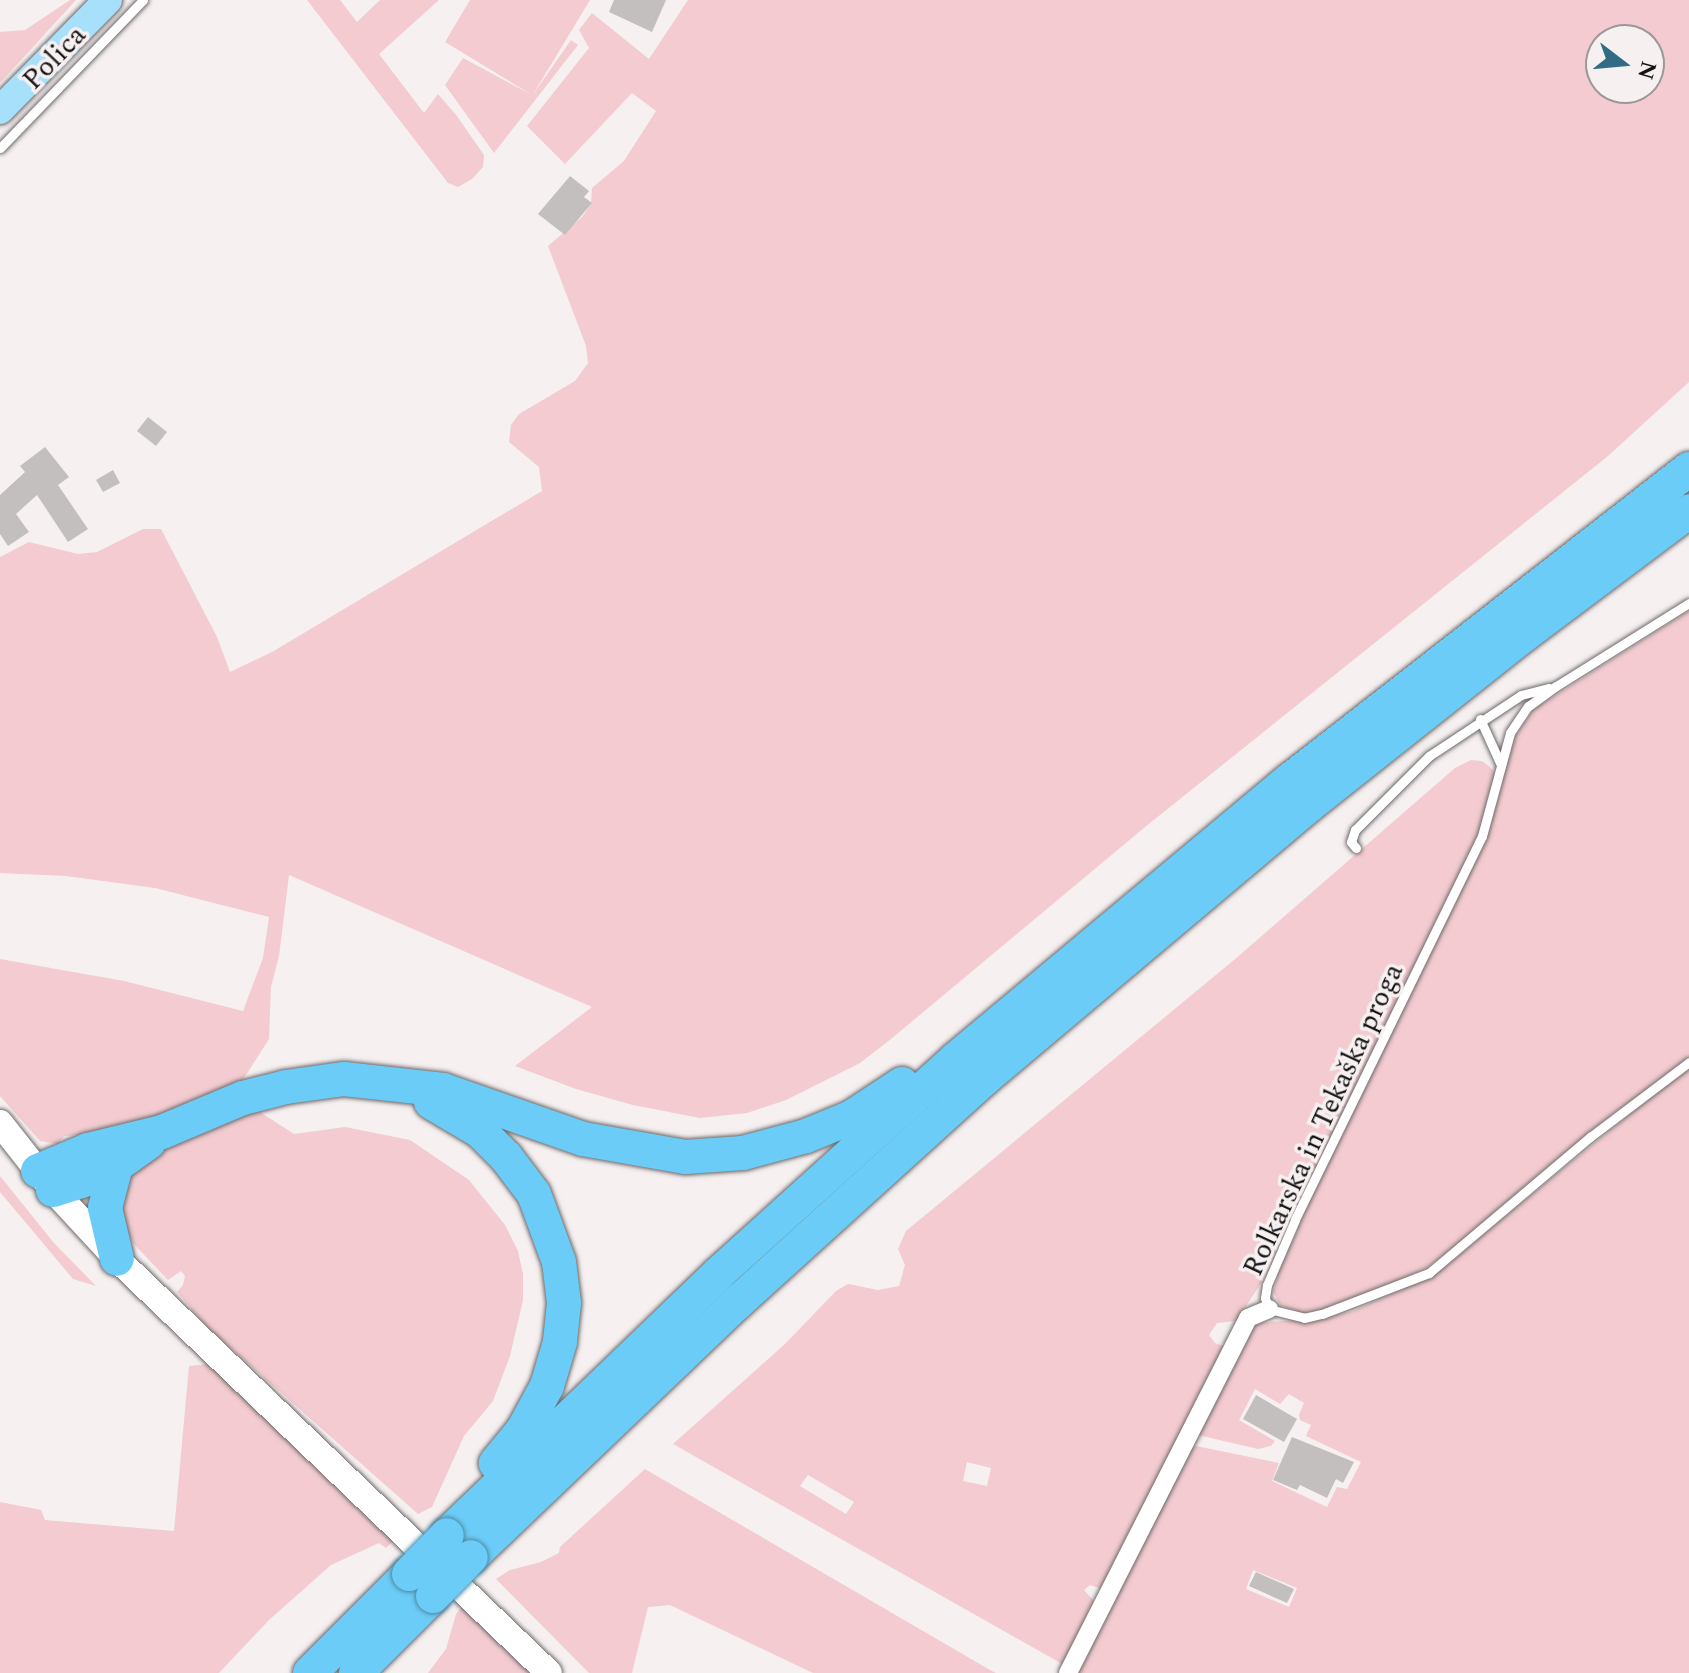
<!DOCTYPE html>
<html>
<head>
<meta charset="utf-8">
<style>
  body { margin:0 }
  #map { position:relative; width:1689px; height:1673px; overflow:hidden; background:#f6f0f1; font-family:Spectral,serif }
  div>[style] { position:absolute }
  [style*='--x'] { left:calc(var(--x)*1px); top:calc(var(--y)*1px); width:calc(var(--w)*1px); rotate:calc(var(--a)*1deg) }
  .green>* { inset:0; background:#f3cbd0 }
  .building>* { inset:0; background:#c4bfbf }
  .roads { filter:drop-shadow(0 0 2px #6e6969) drop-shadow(0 0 2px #6e6969) }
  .lane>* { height:9px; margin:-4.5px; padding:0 4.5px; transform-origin:4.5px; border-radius:4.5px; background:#fff }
  .street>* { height:18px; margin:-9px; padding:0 9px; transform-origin:9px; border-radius:9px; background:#fff }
  .secondary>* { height:26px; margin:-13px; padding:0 13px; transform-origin:13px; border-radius:13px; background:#fff }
  .primary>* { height:28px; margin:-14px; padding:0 14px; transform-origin:14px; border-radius:14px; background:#a6e0fa }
  .highway>* { height:34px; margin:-17px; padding:0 17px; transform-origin:17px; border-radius:17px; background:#6bccf7 }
  .bridges { filter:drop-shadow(0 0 2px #4d8ba7) drop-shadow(0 0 2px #4d8ba7) }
  .highway-bridge>* { height:34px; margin:-17px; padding:0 17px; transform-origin:17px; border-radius:17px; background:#6bccf7 }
  span { translate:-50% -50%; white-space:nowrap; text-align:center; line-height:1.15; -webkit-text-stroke:7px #f6f0f1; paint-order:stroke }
  .street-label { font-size:28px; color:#141212 }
  .north { position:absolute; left:1585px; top:24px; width:80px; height:80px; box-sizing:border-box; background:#f6f0f1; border:2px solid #9c9798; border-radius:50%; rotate:106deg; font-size:22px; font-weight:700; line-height:32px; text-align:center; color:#141212 }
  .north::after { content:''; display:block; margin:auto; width:28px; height:36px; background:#326b85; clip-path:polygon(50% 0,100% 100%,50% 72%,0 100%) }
</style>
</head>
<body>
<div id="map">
  <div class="green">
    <i style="clip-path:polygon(70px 0,76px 0,0 83px,0 32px,25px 30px)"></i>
    <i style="clip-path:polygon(307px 0,340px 0,357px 22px,380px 0,439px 0,379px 54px,424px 113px,438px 94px,457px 116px,484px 155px,483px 167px,472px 179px,458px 187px,448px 183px)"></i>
    <i style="clip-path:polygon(470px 0,590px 0,532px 96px,571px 40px,578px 45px,494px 153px,445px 85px,463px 58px,532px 95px,445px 42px)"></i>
    <i style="clip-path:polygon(evenodd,688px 0,1689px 0,1689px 382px,1608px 456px,1145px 827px,891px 1039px,860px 1063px,786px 1100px,747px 1113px,700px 1118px,633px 1105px,576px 1089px,515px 1066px,592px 1007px,289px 875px,279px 956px,271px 987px,269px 1039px,239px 1086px,117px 1133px,64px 1136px,58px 1144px,40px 1141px,0 1096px,0 959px,124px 981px,243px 1011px,263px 958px,269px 917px,155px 888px,66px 876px,0 873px,0 557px,29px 542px,78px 554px,97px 552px,143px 529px,161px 529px,217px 637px,230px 672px,272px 652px,542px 491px,539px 467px,509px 442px,511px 425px,519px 414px,575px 381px,588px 363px,586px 346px,548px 246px,582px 217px,591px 204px,592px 188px,624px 161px,656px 111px,632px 93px,565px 164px,527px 126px,589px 48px,579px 30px,592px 13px,649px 59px,688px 0,1601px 40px,1649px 40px,1649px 88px,1601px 88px,1601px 40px)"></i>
    <i style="clip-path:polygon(evenodd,1689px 611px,1689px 1673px,1075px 1673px,1187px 1452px,1196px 1446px,1279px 1463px,1272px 1481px,1327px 1507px,1337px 1487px,1347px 1489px,1361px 1462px,1306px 1436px,1311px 1425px,1300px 1420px,1299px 1415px,1304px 1403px,1289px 1394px,1280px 1404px,1255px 1389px,1239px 1420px,1275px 1441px,1271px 1446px,1258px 1449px,1198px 1435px,1253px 1327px,1258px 1323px,1323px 1318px,1353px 1311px,1435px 1274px,1667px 1084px,1663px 1077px,1591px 1131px,1468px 1237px,1428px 1267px,1392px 1284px,1323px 1311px,1301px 1313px,1280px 1305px,1273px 1292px,1281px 1263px,1298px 1230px,1288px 1224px,1262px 1282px,1236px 1321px,1217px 1323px,1209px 1335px,1215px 1343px,1227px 1348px,1102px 1589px,1090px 1585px,1084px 1590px,1094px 1601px,1064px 1665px,673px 1444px,785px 1344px,836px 1291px,848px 1284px,878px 1290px,899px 1286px,905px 1265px,898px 1249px,906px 1231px,1234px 960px,1455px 768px,1471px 760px,1482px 761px,1490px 767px,1496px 774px,1486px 804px,1492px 808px,1512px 741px,1534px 709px,1689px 611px,967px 1462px,991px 1468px,987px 1486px,963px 1481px,967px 1462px,1689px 611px,808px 1475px,854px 1502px,846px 1514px,800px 1486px,808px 1475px,1689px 611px,1253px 1570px,1297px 1588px,1289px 1607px,1246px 1589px,1253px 1570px)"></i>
    <i style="clip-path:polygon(252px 1107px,294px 1134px,345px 1127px,410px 1140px,469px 1180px,505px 1225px,518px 1251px,523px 1274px,523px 1300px,510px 1356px,493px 1401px,464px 1436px,432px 1507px,418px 1514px,208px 1328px,177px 1292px,183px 1285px,185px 1276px,181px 1271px,168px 1280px,132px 1242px,120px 1213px,123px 1177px,172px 1142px)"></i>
    <i style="clip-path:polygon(0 1176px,54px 1243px,96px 1286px,73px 1279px,0 1192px)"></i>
    <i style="clip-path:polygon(210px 1364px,397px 1537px,386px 1548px,379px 1543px,331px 1565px,269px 1620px,219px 1673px,0 1673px,0 1502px,41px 1510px,45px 1520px,174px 1531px,189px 1366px)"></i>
    <i style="clip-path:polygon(645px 1469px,990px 1670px,996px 1673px,813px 1673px,670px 1605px,648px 1607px,632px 1673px,589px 1673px,496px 1579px,510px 1570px,541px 1562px,559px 1553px,560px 1547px)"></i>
    <i style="clip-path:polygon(462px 1607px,538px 1673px,428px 1673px,446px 1649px,456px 1614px)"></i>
  </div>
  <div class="building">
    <i style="clip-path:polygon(614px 0,666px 0,652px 32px,609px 12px)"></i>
    <i style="clip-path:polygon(570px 176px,589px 191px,584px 197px,592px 203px,565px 235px,538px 214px)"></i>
    <i style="clip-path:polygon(148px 417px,167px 432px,156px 446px,137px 431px)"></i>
    <i style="clip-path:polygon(45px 447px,69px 477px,58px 485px,88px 529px,68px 542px,37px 495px,16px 514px,29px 532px,8px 546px,0 534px,0 495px,25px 472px,20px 466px)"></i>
    <i style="clip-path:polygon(113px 470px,120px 483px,103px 492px,96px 480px)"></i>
    <i style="clip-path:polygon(1256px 1395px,1297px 1419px,1284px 1442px,1243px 1419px)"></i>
    <i style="clip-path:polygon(1292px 1437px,1354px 1462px,1343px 1483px,1336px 1479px,1327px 1498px,1300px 1485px,1297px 1490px,1273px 1480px)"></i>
    <i style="clip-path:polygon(1256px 1572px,1294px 1589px,1287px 1603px,1249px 1586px)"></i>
  </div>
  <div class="roads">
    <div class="lane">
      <i style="--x:0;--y:148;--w:206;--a:-46"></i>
      <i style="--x:1689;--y:603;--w:157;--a:148"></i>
      <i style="--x:1556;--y:686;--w:34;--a:144"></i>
      <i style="--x:1528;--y:706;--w:32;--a:124"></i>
      <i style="--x:1510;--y:733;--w:107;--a:105.2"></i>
      <i style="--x:1482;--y:836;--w:427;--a:116"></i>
      <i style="--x:1295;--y:1220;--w:71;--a:113.3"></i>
      <i style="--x:1267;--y:1285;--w:13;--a:99"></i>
      <i style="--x:1265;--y:1298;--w:12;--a:70"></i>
      <i style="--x:1269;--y:1309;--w:36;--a:14"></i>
      <i style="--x:1304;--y:1318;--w:18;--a:-13"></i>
      <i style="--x:1322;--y:1314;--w:115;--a:-21"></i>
      <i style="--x:1429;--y:1273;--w:211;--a:-40.2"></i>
      <i style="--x:1590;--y:1137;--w:124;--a:-37.1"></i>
      <i style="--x:1480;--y:719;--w:51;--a:65.5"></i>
      <i style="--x:1356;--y:848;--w:8;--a:-130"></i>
      <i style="--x:1351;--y:842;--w:13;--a:-72"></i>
      <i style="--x:1355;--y:830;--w:105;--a:-45"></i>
      <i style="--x:1429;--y:756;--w:110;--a:-33.5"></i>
      <i style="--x:1521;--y:695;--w:29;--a:-14"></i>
    </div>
    <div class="street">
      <i style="--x:1068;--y:1673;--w:398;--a:-63.1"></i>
      <i style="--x:1248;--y:1318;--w:23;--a:-23"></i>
    </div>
    <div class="secondary">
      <i style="--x:0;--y:1123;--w:85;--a:51.7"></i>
      <i style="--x:53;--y:1190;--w:94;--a:47.2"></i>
      <i style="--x:117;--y:1259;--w:598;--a:43.78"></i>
    </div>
    <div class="primary">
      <i style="--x:0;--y:110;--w:154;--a:-45.5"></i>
    </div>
    <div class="highway">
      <i style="--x:431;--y:1102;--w:57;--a:30.6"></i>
      <i style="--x:480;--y:1131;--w:37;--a:45"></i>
      <i style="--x:506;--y:1157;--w:46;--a:52.9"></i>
      <i style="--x:534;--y:1194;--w:72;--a:69.8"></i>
      <i style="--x:559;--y:1262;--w:41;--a:83"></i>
      <i style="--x:564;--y:1303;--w:39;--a:96"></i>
      <i style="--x:560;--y:1342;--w:46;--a:106.5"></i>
      <i style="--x:547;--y:1386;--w:50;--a:118.6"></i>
      <i style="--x:523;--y:1430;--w:43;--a:129.3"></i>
      <i style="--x:116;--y:1166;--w:43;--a:104.7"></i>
      <i style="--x:105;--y:1208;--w:52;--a:76.8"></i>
      <i style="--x:38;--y:1171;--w:54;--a:-22.8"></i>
      <i style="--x:88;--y:1150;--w:76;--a:-13.7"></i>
      <i style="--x:162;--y:1132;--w:88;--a:-22.8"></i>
      <i style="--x:243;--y:1098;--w:44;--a:-14.3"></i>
      <i style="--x:286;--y:1087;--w:59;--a:-7.9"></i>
      <i style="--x:344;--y:1079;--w:100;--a:6.3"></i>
      <i style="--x:443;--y:1090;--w:148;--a:19.3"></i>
      <i style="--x:583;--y:1139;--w:104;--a:10"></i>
      <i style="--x:685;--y:1157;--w:58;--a:-3.9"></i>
      <i style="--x:743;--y:1153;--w:65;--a:-15.1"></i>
      <i style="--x:806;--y:1136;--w:50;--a:-22.4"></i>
      <i style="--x:852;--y:1117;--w:60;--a:-33.4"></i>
      <i style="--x:53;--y:1190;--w:53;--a:-17.4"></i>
      <i style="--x:104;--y:1174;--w:55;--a:-35.4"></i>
      <i style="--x:447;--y:1535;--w:376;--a:-43.9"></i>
      <i style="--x:718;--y:1274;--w:321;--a:-42.1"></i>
      <i style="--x:956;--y:1059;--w:435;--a:-39.9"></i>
      <i style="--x:1290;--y:780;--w:506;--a:-37.93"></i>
      <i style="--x:471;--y:1557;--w:368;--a:-43.7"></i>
      <i style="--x:737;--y:1303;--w:333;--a:-42.2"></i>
      <i style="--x:984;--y:1079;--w:424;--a:-40.1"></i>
      <i style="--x:1308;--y:806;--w:275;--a:-38.4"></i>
      <i style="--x:1524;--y:635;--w:206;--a:-36.9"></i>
      <i style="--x:310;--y:1673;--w:140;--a:-45"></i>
      <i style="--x:356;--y:1673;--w:109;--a:-45"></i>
    </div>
  </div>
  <div class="bridges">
    <div class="highway-bridge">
      <i style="--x:409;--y:1574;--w:54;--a:-45.7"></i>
      <i style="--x:433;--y:1596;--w:54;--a:-45.7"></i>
    </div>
  </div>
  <div class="street-label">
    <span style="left:55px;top:58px;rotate:-46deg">Polica</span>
    <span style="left:1324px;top:1120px;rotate:-65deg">Rolkarska in Tekaška proga</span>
  </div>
  <div class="north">N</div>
</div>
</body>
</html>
